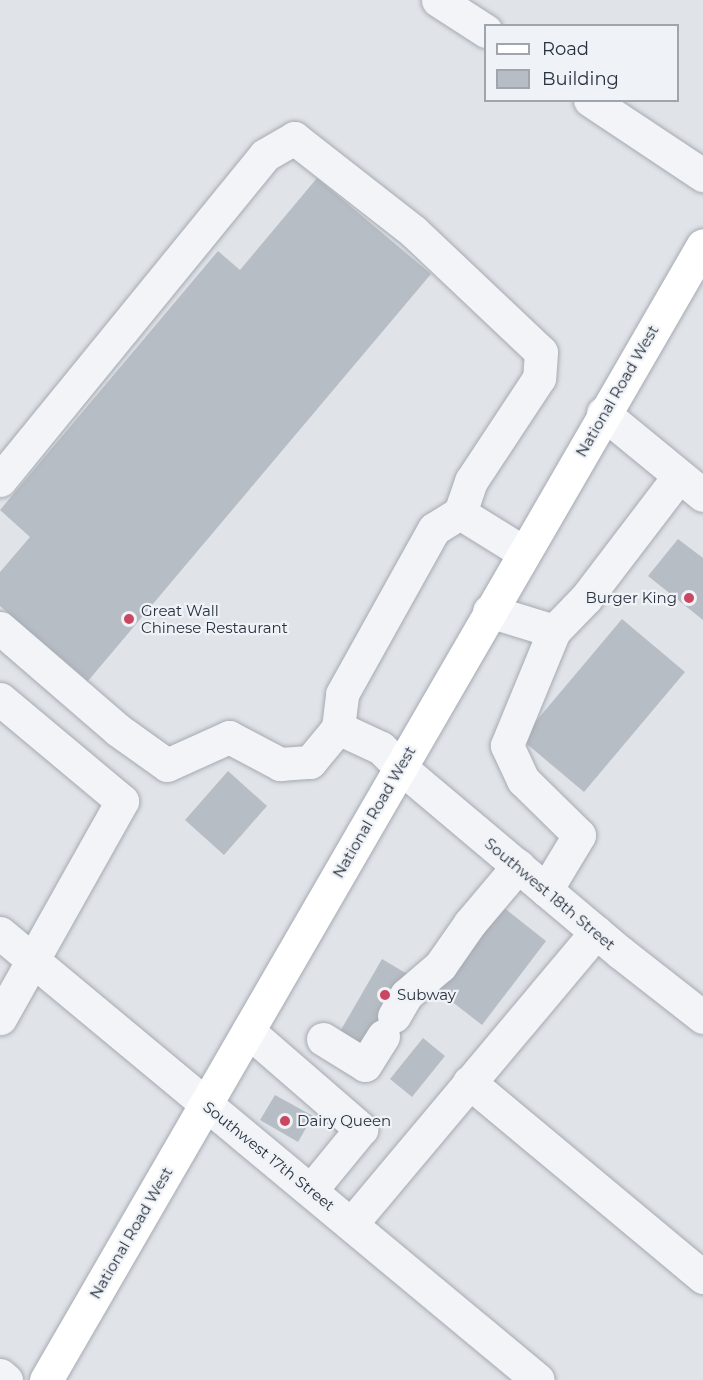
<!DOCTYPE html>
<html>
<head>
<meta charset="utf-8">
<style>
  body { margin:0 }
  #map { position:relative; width:703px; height:1380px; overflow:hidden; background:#e0e3e8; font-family:Montserrat,sans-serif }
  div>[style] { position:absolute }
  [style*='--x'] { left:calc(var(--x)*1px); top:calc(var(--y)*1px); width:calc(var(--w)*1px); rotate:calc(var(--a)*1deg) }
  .building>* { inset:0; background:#b7bdc5 }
  .roads { filter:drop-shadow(0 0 2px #a5aab2) drop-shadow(0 0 2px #a5aab2) }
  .minor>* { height:33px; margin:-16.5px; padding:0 16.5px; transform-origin:16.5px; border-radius:16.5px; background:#f2f4f7 }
  .major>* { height:33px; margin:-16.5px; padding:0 16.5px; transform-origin:16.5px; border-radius:16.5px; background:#fff }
  .dots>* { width:16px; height:16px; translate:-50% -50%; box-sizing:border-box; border:3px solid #eff2f6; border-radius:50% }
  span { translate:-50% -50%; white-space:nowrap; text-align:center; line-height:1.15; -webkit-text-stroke:4.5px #eff2f6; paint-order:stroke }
  .street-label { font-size:15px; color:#29323f }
  .poi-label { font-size:15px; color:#29323f }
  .right { translate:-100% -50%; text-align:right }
  .left { translate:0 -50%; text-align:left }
  .legend { position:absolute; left:484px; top:24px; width:195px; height:78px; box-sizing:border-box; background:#eff2f6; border:2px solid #a0a5ad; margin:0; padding:8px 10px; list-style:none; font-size:18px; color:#29323f }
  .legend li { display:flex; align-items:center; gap:12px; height:30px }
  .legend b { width:30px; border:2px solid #a0a5ad }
</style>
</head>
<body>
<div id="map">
  <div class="building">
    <i style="clip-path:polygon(317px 178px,431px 274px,88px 681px,0 606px,0 572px,30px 537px,0 510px,218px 251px,240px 270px)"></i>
    <i style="clip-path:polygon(678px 539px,703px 558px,703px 620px,648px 576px)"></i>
    <i style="clip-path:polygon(622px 619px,685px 672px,584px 792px,521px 739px)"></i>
    <i style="clip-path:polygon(228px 771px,267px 806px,224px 855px,185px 820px)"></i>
    <i style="clip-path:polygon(498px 903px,546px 941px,482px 1025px,433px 987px)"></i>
    <i style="clip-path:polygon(382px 959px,409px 975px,364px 1051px,338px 1035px)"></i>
    <i style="clip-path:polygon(423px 1038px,445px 1056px,412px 1097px,390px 1079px)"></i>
    <i style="clip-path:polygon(275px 1095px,313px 1116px,298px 1142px,260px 1120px)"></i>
  </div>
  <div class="roads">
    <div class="minor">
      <i style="--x:438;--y:0;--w:57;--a:32.9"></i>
      <i style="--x:590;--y:100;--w:136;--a:33.6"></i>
      <i style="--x:603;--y:413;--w:129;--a:39.4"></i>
      <i style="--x:0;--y:480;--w:419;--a:-50.8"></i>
      <i style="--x:265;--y:155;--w:34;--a:-30"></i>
      <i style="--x:294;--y:138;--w:151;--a:38"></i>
      <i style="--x:413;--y:231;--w:176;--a:43.4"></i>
      <i style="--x:541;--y:352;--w:26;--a:94"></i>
      <i style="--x:539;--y:378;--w:123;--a:123.4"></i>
      <i style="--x:471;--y:481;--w:34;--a:109"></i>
      <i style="--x:460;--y:513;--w:74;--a:31.8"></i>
      <i style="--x:489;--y:611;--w:68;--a:17.1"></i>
      <i style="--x:554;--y:631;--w:46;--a:-45.9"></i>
      <i style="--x:586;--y:598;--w:153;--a:-52.7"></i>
      <i style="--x:0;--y:628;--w:156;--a:40.8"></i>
      <i style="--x:118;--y:730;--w:60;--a:35.5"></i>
      <i style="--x:167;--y:765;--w:68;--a:-24.3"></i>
      <i style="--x:229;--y:737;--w:58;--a:27.9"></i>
      <i style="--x:280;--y:764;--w:30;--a:-4"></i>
      <i style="--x:310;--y:762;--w:44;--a:-50.5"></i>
      <i style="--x:338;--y:728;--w:47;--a:24.9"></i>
      <i style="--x:381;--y:748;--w:27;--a:45"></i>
      <i style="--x:400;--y:767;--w:289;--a:40.1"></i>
      <i style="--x:621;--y:953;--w:104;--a:38"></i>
      <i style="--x:0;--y:699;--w:159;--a:39.9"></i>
      <i style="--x:122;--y:801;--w:249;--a:119.3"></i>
      <i style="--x:338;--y:728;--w:34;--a:-83"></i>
      <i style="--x:342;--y:694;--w:189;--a:-60.9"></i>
      <i style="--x:434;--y:529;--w:31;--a:-32"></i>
      <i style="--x:546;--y:890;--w:64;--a:-59"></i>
      <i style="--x:579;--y:835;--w:78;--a:-135.5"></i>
      <i style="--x:523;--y:780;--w:38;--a:-115"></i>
      <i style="--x:507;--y:745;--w:123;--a:-67.6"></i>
      <i style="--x:0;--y:933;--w:699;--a:39.72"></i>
      <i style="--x:394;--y:1016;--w:24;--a:-60"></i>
      <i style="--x:406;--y:995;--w:45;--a:-40.5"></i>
      <i style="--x:440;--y:966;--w:52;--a:-55.1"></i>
      <i style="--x:470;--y:923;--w:75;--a:-49.9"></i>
      <i style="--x:248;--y:1031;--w:150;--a:40.9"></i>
      <i style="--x:361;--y:1129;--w:79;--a:129.3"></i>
      <i style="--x:323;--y:1039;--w:49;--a:31.8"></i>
      <i style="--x:365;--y:1065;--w:34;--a:-58"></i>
      <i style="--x:469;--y:1082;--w:305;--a:39.8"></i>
      <i style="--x:352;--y:1223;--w:380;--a:-50"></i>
      <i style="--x:0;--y:1375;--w:8;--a:40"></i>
    </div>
    <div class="major">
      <i style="--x:46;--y:1380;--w:1311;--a:-59.94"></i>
    </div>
  </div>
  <div class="dots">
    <i style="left:689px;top:598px;background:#cb4761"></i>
    <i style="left:129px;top:619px;background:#cb4761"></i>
    <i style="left:385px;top:995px;background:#cb4761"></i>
    <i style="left:285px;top:1121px;background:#cb4761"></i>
  </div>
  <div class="street-label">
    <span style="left:617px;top:391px;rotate:-60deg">National Road West</span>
    <span style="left:374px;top:812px;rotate:-60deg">National Road West</span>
    <span style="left:550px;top:894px;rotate:40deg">Southwest 18th Street</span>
    <span style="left:269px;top:1156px;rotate:39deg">Southwest 17th Street</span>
    <span style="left:131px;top:1233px;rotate:-60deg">National Road West</span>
  </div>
  <div class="poi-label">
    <span class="right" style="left:677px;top:598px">Burger King</span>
    <span class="left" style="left:141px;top:619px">Great Wall<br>Chinese Restaurant</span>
    <span class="left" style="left:397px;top:995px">Subway</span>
    <span class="left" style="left:297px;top:1121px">Dairy Queen</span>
  </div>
  <ul class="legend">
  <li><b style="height:8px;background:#fff"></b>Road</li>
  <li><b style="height:16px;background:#b7bdc5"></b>Building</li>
  </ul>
</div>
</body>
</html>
